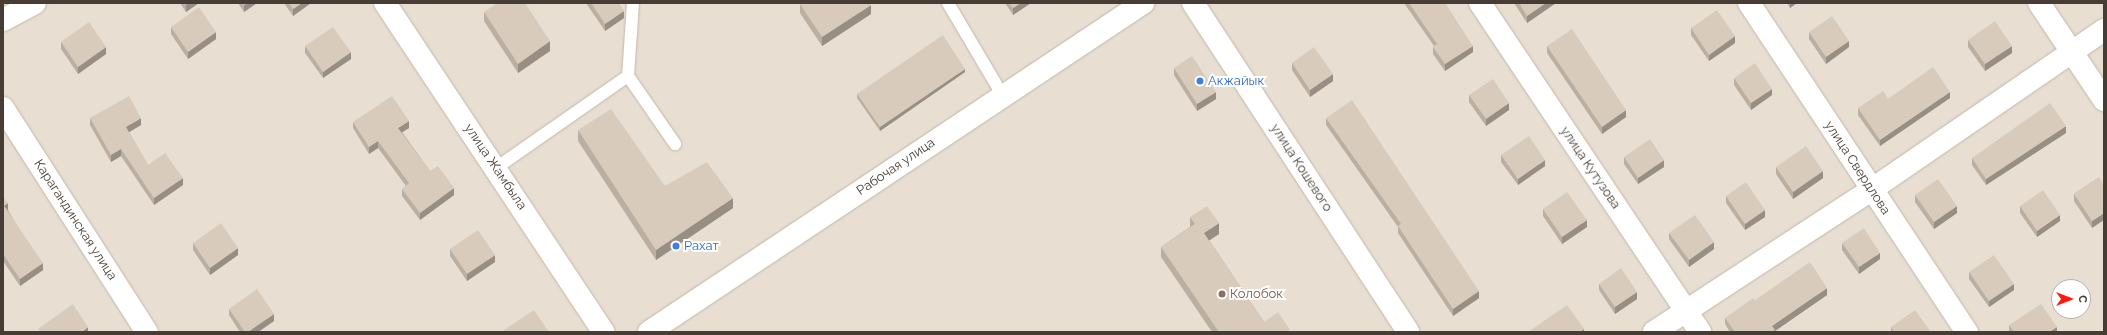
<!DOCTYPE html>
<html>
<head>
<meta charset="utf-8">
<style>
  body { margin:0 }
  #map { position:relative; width:2107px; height:335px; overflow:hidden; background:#f4ede5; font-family:Raleway,sans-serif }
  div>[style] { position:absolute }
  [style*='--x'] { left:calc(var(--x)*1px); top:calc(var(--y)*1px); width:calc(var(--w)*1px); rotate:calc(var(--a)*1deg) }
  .residential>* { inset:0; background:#e8dfd2 }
  .roads { filter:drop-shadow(0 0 1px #c3b7a9) drop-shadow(0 0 1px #c3b7a9) }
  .service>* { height:12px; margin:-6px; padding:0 6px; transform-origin:6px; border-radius:6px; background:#fff }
  .minor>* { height:22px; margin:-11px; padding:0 11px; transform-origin:11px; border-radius:11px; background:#fff }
  .wall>* { inset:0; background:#bbafa2 }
  .shaded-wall>* { inset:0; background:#988e84 }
  .building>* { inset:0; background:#d9cbbc }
  .dots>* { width:11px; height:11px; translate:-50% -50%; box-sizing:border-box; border:2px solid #fff; border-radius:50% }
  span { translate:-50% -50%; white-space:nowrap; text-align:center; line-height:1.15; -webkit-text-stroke:4px #fff; paint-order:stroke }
  .shop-label { font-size:13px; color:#366cbe }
  .left { translate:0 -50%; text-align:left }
  .street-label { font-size:13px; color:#473d34 }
  .education-label { font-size:13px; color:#785e54 }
  .frame { position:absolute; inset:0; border:4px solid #473d34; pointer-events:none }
  .north { position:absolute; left:2051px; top:279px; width:40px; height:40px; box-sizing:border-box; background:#fff; border:1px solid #b5b1ae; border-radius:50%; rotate:90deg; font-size:11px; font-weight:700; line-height:16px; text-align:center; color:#473d34 }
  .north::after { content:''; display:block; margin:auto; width:14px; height:18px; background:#ff1a10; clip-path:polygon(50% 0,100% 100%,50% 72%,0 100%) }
</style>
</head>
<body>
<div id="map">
  <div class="residential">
    <i style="clip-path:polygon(evenodd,3px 3px,2104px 3px,2104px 332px,3px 332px,3px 3px,2059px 287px,2083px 287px,2083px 311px,2059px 311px,2059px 287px)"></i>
  </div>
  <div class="roads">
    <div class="service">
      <i style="--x:633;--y:3;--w:73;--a:93.9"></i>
      <i style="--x:628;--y:76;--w:83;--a:55.3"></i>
      <i style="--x:948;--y:3;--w:108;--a:59.4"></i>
      <i style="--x:496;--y:168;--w:161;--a:-34.9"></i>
    </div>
    <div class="minor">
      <i style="--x:385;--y:3;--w:395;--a:56.4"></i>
      <i style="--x:1193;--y:3;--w:393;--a:56.8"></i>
      <i style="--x:1480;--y:3;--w:396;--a:56.2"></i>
      <i style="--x:1749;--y:3;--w:395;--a:56.5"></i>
      <i style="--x:2039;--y:3;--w:117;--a:56.2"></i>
      <i style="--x:3;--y:20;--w:36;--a:-28"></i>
      <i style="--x:3;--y:108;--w:266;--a:57.3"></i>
      <i style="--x:649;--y:332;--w:594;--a:-33.66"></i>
      <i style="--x:1654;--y:332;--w:259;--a:-33.2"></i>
      <i style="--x:1871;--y:190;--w:283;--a:-34.5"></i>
    </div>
  </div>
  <div class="wall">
    <i style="clip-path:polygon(180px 3px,199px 3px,186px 12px)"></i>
    <i style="clip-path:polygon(238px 3px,257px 3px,244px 12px)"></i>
    <i style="clip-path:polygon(284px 3px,311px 3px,293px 16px)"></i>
    <i style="clip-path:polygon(586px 3px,619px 3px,624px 18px,605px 31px)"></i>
    <i style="clip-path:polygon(1005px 3px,1031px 3px,1013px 15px)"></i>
    <i style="clip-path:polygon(1404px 3px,1445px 3px,1473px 52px,1445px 71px,1433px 54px,1433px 47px,1434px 46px)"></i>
    <i style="clip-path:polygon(1514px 3px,1556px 3px,1527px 23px)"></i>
    <i style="clip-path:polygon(1787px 3px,1797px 3px,1790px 8px)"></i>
    <i style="clip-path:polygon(800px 4px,871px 14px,822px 46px,800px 13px)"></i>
    <i style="clip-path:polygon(484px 12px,550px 51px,518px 73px,484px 21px)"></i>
    <i style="clip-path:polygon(171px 27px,216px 39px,188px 59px,171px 34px)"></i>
    <i style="clip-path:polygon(1691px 28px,1735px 43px,1709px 61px,1691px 35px)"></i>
    <i style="clip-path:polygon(1809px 32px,1849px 47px,1826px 64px,1809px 39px)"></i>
    <i style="clip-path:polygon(1968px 40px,2012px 53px,1985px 71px,1968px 47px)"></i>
    <i style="clip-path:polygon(61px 42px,106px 54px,78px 74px,61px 49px)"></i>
    <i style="clip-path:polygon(305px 46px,351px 59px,323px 78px,305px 53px)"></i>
    <i style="clip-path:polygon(1547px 46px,1626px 117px,1602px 134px,1547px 53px)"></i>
    <i style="clip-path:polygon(1292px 63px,1333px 81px,1310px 97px,1292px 70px)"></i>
    <i style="clip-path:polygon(1174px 68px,1216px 99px,1197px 111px,1174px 75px)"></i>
    <i style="clip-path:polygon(965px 72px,880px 131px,857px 98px,857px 94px)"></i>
    <i style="clip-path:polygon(1734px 78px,1772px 95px,1751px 110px,1734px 85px)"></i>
    <i style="clip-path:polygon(1469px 95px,1509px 110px,1486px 126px,1469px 102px)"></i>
    <i style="clip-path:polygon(1950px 98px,1880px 146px,1858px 115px,1858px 108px,1888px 99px)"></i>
    <i style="clip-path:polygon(90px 118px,141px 125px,129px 132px,148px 165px,183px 185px,154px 205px,121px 156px,111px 162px,90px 125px)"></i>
    <i style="clip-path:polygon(1326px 118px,1479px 298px,1453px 316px,1398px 233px,1398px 227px,1326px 125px)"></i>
    <i style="clip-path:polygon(353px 122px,409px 128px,402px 132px,430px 171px,454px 195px,420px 220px,402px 196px,402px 189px,406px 186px,378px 148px,369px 154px,353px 128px)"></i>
    <i style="clip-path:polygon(578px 130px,665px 186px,733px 208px,656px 260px,578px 141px)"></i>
    <i style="clip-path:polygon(2066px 133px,1986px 185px,1972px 165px,1972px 158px)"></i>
    <i style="clip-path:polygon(1501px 155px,1545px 166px,1518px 185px,1501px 162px)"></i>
    <i style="clip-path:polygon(1624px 157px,1664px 167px,1638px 184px,1624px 164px)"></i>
    <i style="clip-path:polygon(1776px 167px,1823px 178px,1793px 199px,1776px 174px)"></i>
    <i style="clip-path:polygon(2099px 177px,2092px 228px,2074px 201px,2074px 194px)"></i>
    <i style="clip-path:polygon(1915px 195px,1957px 213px,1934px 229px,1915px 202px)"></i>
    <i style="clip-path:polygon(1726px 196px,1765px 217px,1745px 230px,1726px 203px)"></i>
    <i style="clip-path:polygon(3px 197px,8px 210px,43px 270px,20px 286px,3px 261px)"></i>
    <i style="clip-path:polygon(2020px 206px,2060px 221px,2037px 237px,2020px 213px)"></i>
    <i style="clip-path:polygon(1543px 209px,1587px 227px,1562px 244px,1543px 216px)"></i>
    <i style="clip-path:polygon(1190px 217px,1219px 234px,1209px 240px,1264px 322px,1290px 332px,1212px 332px,1161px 257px,1161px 247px,1190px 227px)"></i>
    <i style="clip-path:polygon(1669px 233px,1714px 249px,1689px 267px,1669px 239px)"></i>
    <i style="clip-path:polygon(193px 243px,238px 255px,210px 275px,193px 250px)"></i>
    <i style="clip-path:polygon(1842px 243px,1880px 259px,1859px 274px,1842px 250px)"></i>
    <i style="clip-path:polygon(450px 249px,495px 262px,467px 281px,450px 256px)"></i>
    <i style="clip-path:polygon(1969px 272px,2014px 290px,1989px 307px,1969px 279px)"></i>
    <i style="clip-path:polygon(1599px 284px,1637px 299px,1615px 314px,1599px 290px)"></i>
    <i style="clip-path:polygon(1827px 295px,1775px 331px,1775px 332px,1730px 332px,1725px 324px,1725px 318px,1755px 300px)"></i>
    <i style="clip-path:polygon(229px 309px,274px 321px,258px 332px,240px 332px,229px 315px)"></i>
    <i style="clip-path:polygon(2009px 325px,2057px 332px,2009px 332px)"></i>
    <i style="clip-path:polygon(1891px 327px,1931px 332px,1891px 332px)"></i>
  </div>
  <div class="shaded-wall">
    <i style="clip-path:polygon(189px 3px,199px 3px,186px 12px,186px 5px)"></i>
    <i style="clip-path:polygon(248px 3px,257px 3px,244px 12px,244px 5px)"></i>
    <i style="clip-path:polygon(302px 3px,311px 3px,293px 16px,293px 9px)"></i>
    <i style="clip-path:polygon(1021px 3px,1031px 3px,1013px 15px,1013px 8px)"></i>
    <i style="clip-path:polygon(1546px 3px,1556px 3px,1527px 23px,1527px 16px)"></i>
    <i style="clip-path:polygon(1790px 3px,1797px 3px,1790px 8px)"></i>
    <i style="clip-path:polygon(871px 5px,871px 14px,822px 46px,822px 37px)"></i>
    <i style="clip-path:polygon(624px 11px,624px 18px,605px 31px,605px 24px)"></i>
    <i style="clip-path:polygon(216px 32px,216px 39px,188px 59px,188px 52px)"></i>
    <i style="clip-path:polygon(1735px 36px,1735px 43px,1709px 61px,1709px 55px)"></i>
    <i style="clip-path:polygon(550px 41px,550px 51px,518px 73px,518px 64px)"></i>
    <i style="clip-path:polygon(1849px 41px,1849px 47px,1826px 64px,1826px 57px)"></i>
    <i style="clip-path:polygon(1473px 46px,1473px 52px,1445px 71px,1445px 64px)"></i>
    <i style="clip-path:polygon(2012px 46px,2012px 53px,1985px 71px,1985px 64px)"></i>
    <i style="clip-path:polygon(106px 47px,106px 54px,78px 74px,78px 67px)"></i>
    <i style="clip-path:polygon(351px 52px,351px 59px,323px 78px,323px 72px)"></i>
    <i style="clip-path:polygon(965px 69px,965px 72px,880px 131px,880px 127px)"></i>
    <i style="clip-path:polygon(1333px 74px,1333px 81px,1310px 97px,1310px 90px)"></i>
    <i style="clip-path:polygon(1772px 89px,1772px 95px,1751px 110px,1751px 103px)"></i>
    <i style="clip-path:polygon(1216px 92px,1216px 99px,1197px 111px,1197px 104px)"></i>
    <i style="clip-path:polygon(1950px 92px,1950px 98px,1880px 146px,1880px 140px)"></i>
    <i style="clip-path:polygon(1509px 103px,1509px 110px,1486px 126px,1486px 119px)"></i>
    <i style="clip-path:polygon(1626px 110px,1626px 117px,1602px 134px,1602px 127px)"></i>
    <i style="clip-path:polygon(141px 118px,141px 125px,126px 134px,126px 127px)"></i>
    <i style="clip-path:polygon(409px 121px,409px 128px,398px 135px,398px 128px)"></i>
    <i style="clip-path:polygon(2066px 126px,2066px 133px,1986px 185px,1986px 179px)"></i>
    <i style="clip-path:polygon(378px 141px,378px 148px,369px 154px,369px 147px)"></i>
    <i style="clip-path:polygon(121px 149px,121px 156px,111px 162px,111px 155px)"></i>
    <i style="clip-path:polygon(1545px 160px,1545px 166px,1518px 185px,1518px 179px)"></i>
    <i style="clip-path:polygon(1664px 160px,1664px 167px,1638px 184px,1638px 178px)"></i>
    <i style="clip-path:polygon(1823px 171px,1823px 178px,1793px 199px,1793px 192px)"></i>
    <i style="clip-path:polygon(183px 178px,183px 185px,154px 205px,154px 198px)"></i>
    <i style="clip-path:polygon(454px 188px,454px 195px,420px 220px,420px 213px)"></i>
    <i style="clip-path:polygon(733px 198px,733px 208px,656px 260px,656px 250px)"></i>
    <i style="clip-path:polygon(8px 203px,8px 210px,4px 206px)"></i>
    <i style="clip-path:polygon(1957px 206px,1957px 213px,1934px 229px,1934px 222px)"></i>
    <i style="clip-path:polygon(1765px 210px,1765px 217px,1745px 230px,1745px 224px)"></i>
    <i style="clip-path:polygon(2104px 213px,2104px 220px,2092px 228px,2092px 221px)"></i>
    <i style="clip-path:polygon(2060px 215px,2060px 221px,2037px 237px,2037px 231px)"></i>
    <i style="clip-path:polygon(1587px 220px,1587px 227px,1562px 244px,1562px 237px)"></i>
    <i style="clip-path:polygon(1219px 223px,1219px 234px,1204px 244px,1204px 233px)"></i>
    <i style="clip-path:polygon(1714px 242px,1714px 249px,1689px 267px,1689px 260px)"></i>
    <i style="clip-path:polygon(238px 248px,238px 255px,210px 275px,210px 268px)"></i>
    <i style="clip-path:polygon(1880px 253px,1880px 259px,1859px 274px,1859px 267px)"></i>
    <i style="clip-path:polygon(495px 255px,495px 262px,467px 281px,467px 274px)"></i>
    <i style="clip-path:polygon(43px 263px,43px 270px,20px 286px,20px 279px)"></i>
    <i style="clip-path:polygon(2014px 284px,2014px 290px,1989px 307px,1989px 301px)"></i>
    <i style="clip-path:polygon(1827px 288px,1827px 295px,1775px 331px,1775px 332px,1772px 332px,1772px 326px)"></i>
    <i style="clip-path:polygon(1479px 291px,1479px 298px,1453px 316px,1453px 309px)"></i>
    <i style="clip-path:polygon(1637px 292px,1637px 299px,1615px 314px,1615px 307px)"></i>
    <i style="clip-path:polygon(274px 314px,274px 321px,258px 332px,248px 332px)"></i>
    <i style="clip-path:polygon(88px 327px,88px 332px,82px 332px)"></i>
    <i style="clip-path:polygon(2057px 327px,2057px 332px,2049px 332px)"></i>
    <i style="clip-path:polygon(1584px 329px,1584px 332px,1580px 332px)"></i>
  </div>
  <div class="building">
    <i style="clip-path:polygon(243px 3px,248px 3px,244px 5px)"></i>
    <i style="clip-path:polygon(289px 3px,302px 3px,293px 9px)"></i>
    <i style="clip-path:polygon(497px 3px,525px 3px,550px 41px,518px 64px,484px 12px)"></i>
    <i style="clip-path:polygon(591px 3px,619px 3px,624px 11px,605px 24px)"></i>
    <i style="clip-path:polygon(802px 3px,870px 3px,871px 5px,822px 37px,800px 4px)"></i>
    <i style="clip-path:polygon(1009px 3px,1021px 3px,1013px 8px)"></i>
    <i style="clip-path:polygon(1409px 3px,1445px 3px,1473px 46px,1445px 64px,1433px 47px,1437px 44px)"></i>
    <i style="clip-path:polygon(1519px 3px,1546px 3px,1527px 16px)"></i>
    <i style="clip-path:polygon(199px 7px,216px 32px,188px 52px,171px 27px)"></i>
    <i style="clip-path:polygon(1717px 10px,1735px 36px,1709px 55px,1691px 28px)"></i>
    <i style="clip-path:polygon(1832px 16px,1849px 41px,1826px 57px,1809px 32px)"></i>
    <i style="clip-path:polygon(1995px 21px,2012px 46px,1985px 64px,1968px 40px)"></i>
    <i style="clip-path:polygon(89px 22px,106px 47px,78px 67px,61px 42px)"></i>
    <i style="clip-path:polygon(333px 27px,351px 52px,323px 72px,305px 46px)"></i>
    <i style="clip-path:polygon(1572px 29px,1626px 110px,1602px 127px,1547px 46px)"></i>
    <i style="clip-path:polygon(943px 35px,965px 69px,880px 127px,857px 94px)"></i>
    <i style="clip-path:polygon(1314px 47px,1333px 74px,1310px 90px,1292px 63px)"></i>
    <i style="clip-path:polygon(1192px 56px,1216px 92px,1197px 104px,1174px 68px)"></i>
    <i style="clip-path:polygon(1755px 63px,1772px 89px,1751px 103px,1734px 78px)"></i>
    <i style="clip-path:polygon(1933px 67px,1950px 92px,1880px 140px,1858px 108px,1883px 91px,1888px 99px)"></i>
    <i style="clip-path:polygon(1493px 79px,1509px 103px,1486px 119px,1469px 95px)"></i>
    <i style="clip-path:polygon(129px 96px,141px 118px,126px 127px,148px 165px,165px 153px,183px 178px,154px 198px,121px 149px,111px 155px,90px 118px)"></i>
    <i style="clip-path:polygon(392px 96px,409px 121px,398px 128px,430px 171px,438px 166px,454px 188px,420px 213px,402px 189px,409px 183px,378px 141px,369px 147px,353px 122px)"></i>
    <i style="clip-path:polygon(1352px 100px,1479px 291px,1453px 309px,1398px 226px,1401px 224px,1326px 118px)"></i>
    <i style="clip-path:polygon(2050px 103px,2066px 126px,1986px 179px,1972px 158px)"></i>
    <i style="clip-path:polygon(611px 109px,665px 186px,707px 162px,733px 198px,656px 250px,578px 130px)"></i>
    <i style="clip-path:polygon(1529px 136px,1545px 160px,1518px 179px,1501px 155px)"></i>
    <i style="clip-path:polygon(1650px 139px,1664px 160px,1638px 178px,1624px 157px)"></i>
    <i style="clip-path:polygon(1806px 146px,1823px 171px,1793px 192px,1776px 167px)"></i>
    <i style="clip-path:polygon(2099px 177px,2104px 185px,2104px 213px,2092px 221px,2074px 194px)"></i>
    <i style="clip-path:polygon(1938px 179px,1957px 206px,1934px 222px,1915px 195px)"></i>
    <i style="clip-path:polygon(1746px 182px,1765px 210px,1745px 224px,1726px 196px)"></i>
    <i style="clip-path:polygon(2043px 190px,2060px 215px,2037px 231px,2020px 206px)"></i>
    <i style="clip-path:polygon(1567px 192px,1587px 220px,1562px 237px,1543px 209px)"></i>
    <i style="clip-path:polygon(3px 197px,8px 203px,4px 206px,43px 263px,20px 279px,3px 254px)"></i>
    <i style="clip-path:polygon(1207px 206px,1219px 223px,1204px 233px,1264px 322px,1278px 312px,1290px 330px,1286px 332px,1219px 332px,1161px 247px,1195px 224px,1190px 217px)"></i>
    <i style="clip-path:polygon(1695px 215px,1714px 242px,1689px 260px,1669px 233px)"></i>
    <i style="clip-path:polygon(221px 223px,238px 248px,210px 268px,193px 243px)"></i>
    <i style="clip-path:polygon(1864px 228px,1880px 253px,1859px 267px,1842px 243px)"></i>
    <i style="clip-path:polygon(478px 230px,495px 255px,467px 274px,450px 249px)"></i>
    <i style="clip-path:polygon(1994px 255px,2014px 284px,1989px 301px,1969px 272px)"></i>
    <i style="clip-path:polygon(1810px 262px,1827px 288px,1772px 326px,1775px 330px,1772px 332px,1735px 332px,1725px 318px,1753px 298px,1755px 300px)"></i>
    <i style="clip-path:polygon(1621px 268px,1637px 292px,1615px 307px,1599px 284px)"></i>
    <i style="clip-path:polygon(257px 289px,274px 314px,248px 332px,245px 332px,229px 309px)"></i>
    <i style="clip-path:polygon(73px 304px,88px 327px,82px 332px,40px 332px,38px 329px)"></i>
    <i style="clip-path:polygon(2041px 304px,2057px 327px,2049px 332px,2014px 332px,2009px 325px)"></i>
    <i style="clip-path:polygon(1567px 305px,1584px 329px,1580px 332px,1528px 332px)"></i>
    <i style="clip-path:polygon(534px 310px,549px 332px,501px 332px)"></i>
    <i style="clip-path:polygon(1915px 310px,1931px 332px,1894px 332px,1891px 327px)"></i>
  </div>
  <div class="dots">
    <i style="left:1200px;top:81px;background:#3f7fe0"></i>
    <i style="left:676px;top:246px;background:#3f7fe0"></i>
    <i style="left:1222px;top:294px;background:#8d6e63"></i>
  </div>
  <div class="shop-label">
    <span class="left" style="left:1208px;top:81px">Акжайык</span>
    <span class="left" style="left:684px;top:246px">Рахат</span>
  </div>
  <div class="street-label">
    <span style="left:495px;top:167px;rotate:56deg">улица Жамбыла</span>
    <span style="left:896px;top:167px;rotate:-34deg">Рабочая улица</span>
    <span style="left:1301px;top:168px;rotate:57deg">улица Кошевого</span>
    <span style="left:1590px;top:168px;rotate:56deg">улица Кутузова</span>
    <span style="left:1857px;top:168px;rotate:57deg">улица Свердлова</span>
    <span style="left:75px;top:220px;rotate:57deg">Карагандинская улица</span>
  </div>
  <div class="education-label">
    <span class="left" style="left:1230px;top:294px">Колобок</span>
  </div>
  <div class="frame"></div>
  <div class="north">С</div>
</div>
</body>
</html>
